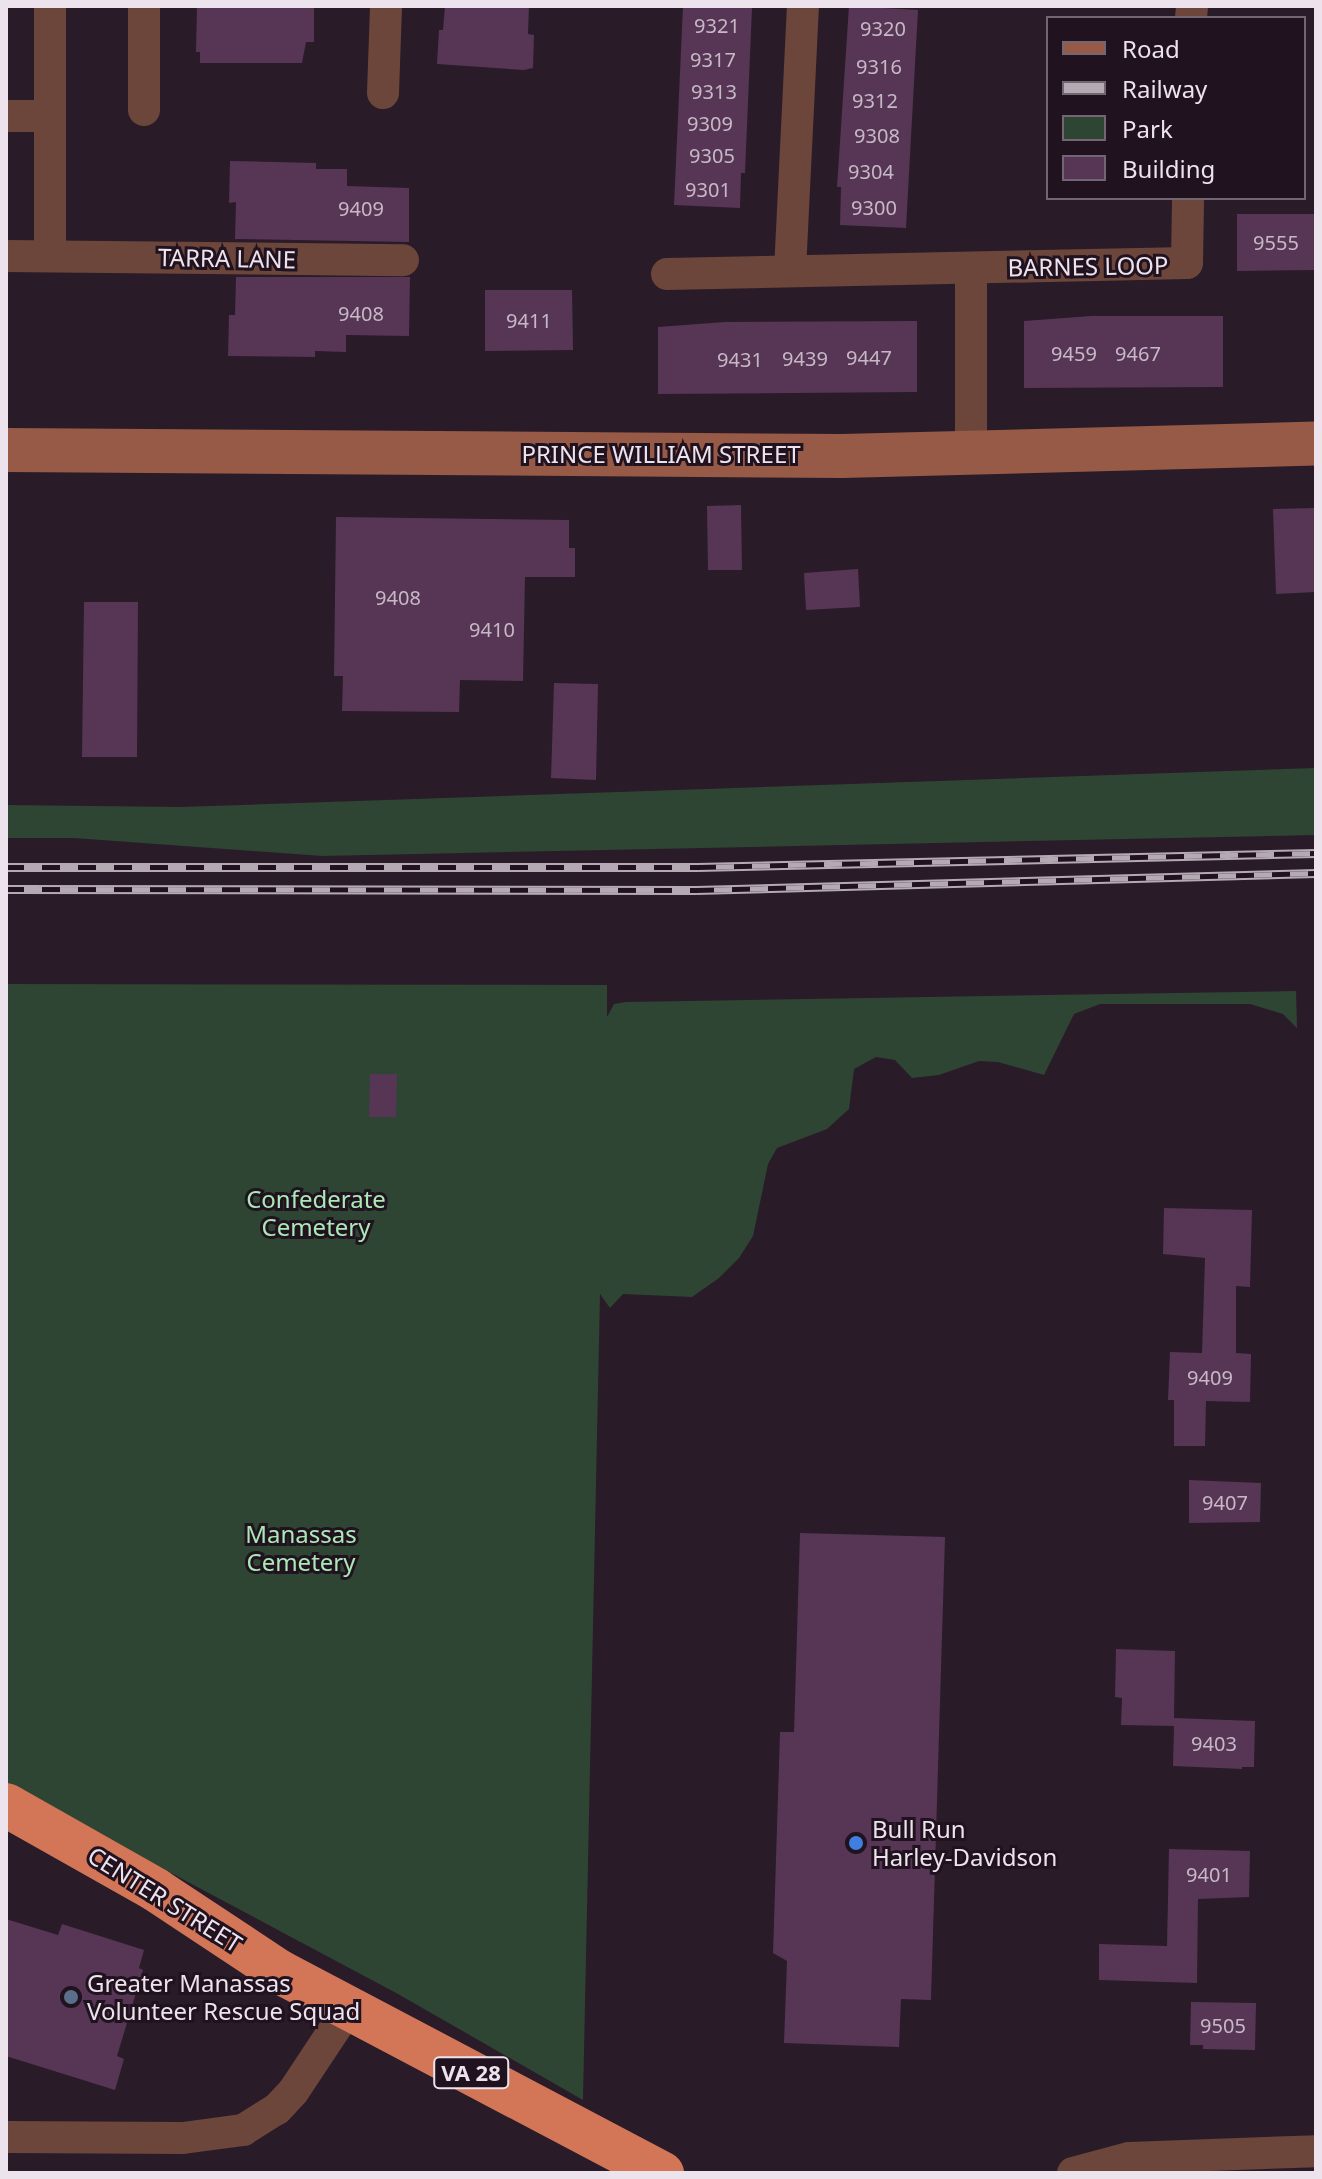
<!DOCTYPE html>
<html>
<head>
<meta charset="utf-8">
<style>
  body { margin:0 }
  #map { position:relative; width:1322px; height:2179px; overflow:hidden; background:#2a1b29; font-family:"Noto Sans",sans-serif }
  div>[style] { position:absolute }
  [style*='--x'] { left:calc(var(--x)*1px); top:calc(var(--y)*1px); width:calc(var(--w)*1px); rotate:calc(var(--a)*1deg) }
  .green>* { inset:0; background:#2e4533 }
  .building>* { inset:0; background:#563654 }
  .street>* { height:32px; margin:-16px; padding:0 16px; transform-origin:16px; border-radius:16px; background:#6c463a }
  .secondary>* { height:44px; margin:-22px; padding:0 22px; transform-origin:22px; border-radius:22px; background:#965a46 }
  .highway>* { height:44px; margin:-22px; padding:0 22px; transform-origin:22px; border-radius:22px; background:#d37657 }
  .rail>* { height:9px; margin-top:-4.5px; transform-origin:0; background:repeating-linear-gradient(90deg,#20121f 0 18px,#b5aab4 0 36px); box-sizing:border-box; border-block:2px solid #b5aab4 }
  .dots>* { width:22px; height:22px; translate:-50% -50%; box-sizing:border-box; border:4px solid #20121f; border-radius:50% }
  span { translate:-50% -50%; white-space:nowrap; text-align:center; line-height:1.15; -webkit-text-stroke:6px #20121f; paint-order:stroke }
  .number-label { font-size:20px; color:#c7b8c6 }
  .number-label span { -webkit-text-stroke-width:0 }
  .shield-label span { padding:2px 6px; background:#20121f; border:2px solid; border-radius:6px; -webkit-text-stroke-width:0 }
  .shield-label { font-size:22px; color:#ede3ec; font-weight:700 }
  .street-label { font-size:24px; color:#ede3ec }
  .park-label { font-size:24px; color:#aae9b6 }
  .poi-label { font-size:24px; color:#ede3ec }
  .left { translate:0 -50%; text-align:left }
  .frame { position:absolute; inset:0; border:8px solid #ede3ec; pointer-events:none }
  .legend { position:absolute; left:1046px; top:16px; width:260px; height:184px; box-sizing:border-box; background:#20121f; border:2px solid #726671; margin:0; padding:10px 14px; list-style:none; font-size:24px; color:#ede3ec }
  .legend li { display:flex; align-items:center; gap:16px; height:40px }
  .legend b { width:40px; border:2px solid #726671 }
</style>
</head>
<body>
<div id="map">
  <div class="green">
    <i style="clip-path:polygon(1316px 768px,1316px 835px,322px 856px,74px 838px,6px 838px,6px 805px,181px 807px)"></i>
    <i style="clip-path:polygon(6px 984px,607px 985px,607px 1017px,614px 1004px,626px 1002px,1296px 991px,1297px 1028px,1283px 1014px,1250px 1004px,1100px 1004px,1074px 1014px,1044px 1075px,998px 1062px,979px 1061px,939px 1075px,912px 1078px,895px 1060px,876px 1057px,854px 1069px,849px 1109px,827px 1129px,777px 1148px,768px 1164px,753px 1236px,739px 1258px,719px 1278px,692px 1297px,623px 1294px,610px 1308px,600px 1294px,583px 2100px,398px 1994px,6px 1785px)"></i>
  </div>
  <div class="building">
    <i style="clip-path:polygon(197px 6px,314px 6px,314px 42px,306px 42px,302px 63px,200px 63px,200px 52px,196px 52px)"></i>
    <i style="clip-path:polygon(445px 6px,529px 6px,528px 34px,534px 35px,533px 68px,524px 70px,437px 64px,439px 30px,443px 30px)"></i>
    <i style="clip-path:polygon(683px 6px,752px 8px,745px 173px,741px 173px,740px 208px,674px 205px)"></i>
    <i style="clip-path:polygon(849px 6px,918px 10px,906px 228px,840px 225px,841px 187px,837px 187px)"></i>
    <i style="clip-path:polygon(230px 161px,316px 163px,316px 169px,347px 169px,347px 186px,409px 188px,409px 242px,235px 239px,236px 202px,229px 203px)"></i>
    <i style="clip-path:polygon(1237px 214px,1316px 214px,1316px 270px,1237px 271px)"></i>
    <i style="clip-path:polygon(236px 277px,410px 277px,409px 336px,346px 335px,346px 352px,315px 351px,315px 357px,228px 356px,229px 315px,235px 315px)"></i>
    <i style="clip-path:polygon(485px 290px,572px 290px,573px 350px,485px 351px)"></i>
    <i style="clip-path:polygon(1091px 316px,1223px 316px,1223px 387px,1024px 388px,1024px 321px)"></i>
    <i style="clip-path:polygon(917px 321px,917px 392px,658px 394px,658px 327px,725px 322px)"></i>
    <i style="clip-path:polygon(741px 505px,742px 570px,708px 570px,707px 506px)"></i>
    <i style="clip-path:polygon(1315px 508px,1316px 592px,1276px 594px,1273px 509px)"></i>
    <i style="clip-path:polygon(336px 517px,569px 520px,569px 548px,575px 548px,575px 577px,525px 577px,523px 681px,460px 680px,459px 712px,342px 711px,343px 676px,334px 676px)"></i>
    <i style="clip-path:polygon(858px 569px,860px 607px,806px 610px,804px 573px)"></i>
    <i style="clip-path:polygon(84px 602px,138px 602px,137px 757px,82px 757px)"></i>
    <i style="clip-path:polygon(554px 683px,598px 684px,596px 780px,551px 778px)"></i>
    <i style="clip-path:polygon(370px 1074px,397px 1074px,396px 1117px,369px 1117px)"></i>
    <i style="clip-path:polygon(1164px 1208px,1252px 1210px,1250px 1287px,1236px 1286px,1236px 1353px,1251px 1354px,1250px 1402px,1206px 1401px,1205px 1446px,1174px 1446px,1174px 1400px,1168px 1400px,1170px 1352px,1202px 1353px,1205px 1258px,1163px 1254px)"></i>
    <i style="clip-path:polygon(1189px 1480px,1261px 1483px,1260px 1522px,1189px 1523px)"></i>
    <i style="clip-path:polygon(800px 1533px,945px 1537px,931px 2000px,901px 1999px,899px 2047px,784px 2043px,787px 1961px,773px 1953px,780px 1732px,794px 1732px)"></i>
    <i style="clip-path:polygon(1116px 1649px,1175px 1651px,1174px 1718px,1255px 1721px,1254px 1767px,1242px 1767px,1242px 1769px,1173px 1766px,1174px 1726px,1121px 1725px,1122px 1698px,1115px 1697px)"></i>
    <i style="clip-path:polygon(1169px 1849px,1250px 1851px,1249px 1897px,1198px 1899px,1197px 1983px,1099px 1980px,1099px 1944px,1167px 1946px)"></i>
    <i style="clip-path:polygon(6px 1919px,58px 1935px,62px 1924px,144px 1950px,139px 1968px,143px 1970px,117px 2056px,124px 2059px,115px 2090px,6px 2056px)"></i>
    <i style="clip-path:polygon(1191px 2002px,1256px 2003px,1255px 2050px,1203px 2049px,1203px 2045px,1190px 2045px)"></i>
  </div>
  <div class="street">
    <i style="--x:1191;--y:18;--w:12;--a:-85"></i>
    <i style="--x:383;--y:93;--w:87;--a:-88"></i>
    <i style="--x:144;--y:110;--w:104;--a:-90"></i>
    <i style="--x:6;--y:116;--w:44;--a:0"></i>
    <i style="--x:6;--y:256;--w:397;--a:0.6"></i>
    <i style="--x:50;--y:256;--w:250;--a:-90"></i>
    <i style="--x:971;--y:268;--w:187;--a:90"></i>
    <i style="--x:790;--y:271;--w:265;--a:-87.2"></i>
    <i style="--x:667;--y:274;--w:520;--a:-1.21"></i>
    <i style="--x:1187;--y:263;--w:65;--a:-89.1"></i>
    <i style="--x:6;--y:2137;--w:177;--a:0.3"></i>
    <i style="--x:183;--y:2138;--w:61;--a:-7.6"></i>
    <i style="--x:243;--y:2130;--w:40;--a:-32"></i>
    <i style="--x:277;--y:2109;--w:23;--a:-47"></i>
    <i style="--x:293;--y:2092;--w:100;--a:-56.5"></i>
    <i style="--x:1073;--y:2173;--w:58;--a:-15"></i>
    <i style="--x:1129;--y:2158;--w:187;--a:-2.1"></i>
  </div>
  <div class="secondary">
    <i style="--x:6;--y:450;--w:836;--a:0.41"></i>
    <i style="--x:842;--y:456;--w:474;--a:-1.5"></i>
  </div>
  <div class="highway">
    <i style="--x:6;--y:1805;--w:172;--a:29.5"></i>
    <i style="--x:156;--y:1890;--w:149;--a:33.5"></i>
    <i style="--x:280;--y:1972;--w:432;--a:27.8"></i>
  </div>
  <div class="rail">
    <i style="--x:6;--y:867;--w:692;--a:0"></i>
    <i style="--x:698;--y:867;--w:618;--a:-1.3"></i>
    <i style="--x:6;--y:889;--w:690;--a:0.08"></i>
    <i style="--x:696;--y:890;--w:620;--a:-1.57"></i>
  </div>
  <div class="dots">
    <i style="left:856px;top:1843px;background:#3f7fe0"></i>
    <i style="left:71px;top:1997px;background:#5c6f8a"></i>
  </div>
  <div class="number-label">
    <span style="left:717px;top:25px">9321</span>
    <span style="left:883px;top:28px">9320</span>
    <span style="left:713px;top:59px">9317</span>
    <span style="left:879px;top:66px">9316</span>
    <span style="left:714px;top:91px">9313</span>
    <span style="left:875px;top:100px">9312</span>
    <span style="left:710px;top:123px">9309</span>
    <span style="left:877px;top:135px">9308</span>
    <span style="left:712px;top:155px">9305</span>
    <span style="left:871px;top:171px">9304</span>
    <span style="left:708px;top:189px">9301</span>
    <span style="left:874px;top:207px">9300</span>
    <span style="left:361px;top:208px">9409</span>
    <span style="left:1276px;top:242px">9555</span>
    <span style="left:361px;top:313px">9408</span>
    <span style="left:529px;top:320px">9411</span>
    <span style="left:1074px;top:353px">9459</span>
    <span style="left:1138px;top:353px">9467</span>
    <span style="left:869px;top:357px">9447</span>
    <span style="left:805px;top:358px">9439</span>
    <span style="left:740px;top:359px">9431</span>
    <span style="left:398px;top:597px">9408</span>
    <span style="left:492px;top:629px">9410</span>
    <span style="left:1210px;top:1377px">9409</span>
    <span style="left:1225px;top:1502px">9407</span>
    <span style="left:1214px;top:1743px">9403</span>
    <span style="left:1209px;top:1874px">9401</span>
    <span style="left:1223px;top:2025px">9505</span>
  </div>
  <div class="shield-label">
    <span style="left:471px;top:2073px">VA 28</span>
  </div>
  <div class="street-label">
    <span style="left:227px;top:258px;rotate:1deg">TARRA LANE</span>
    <span style="left:1088px;top:266px;rotate:-1deg">BARNES LOOP</span>
    <span style="left:661px;top:454px">PRINCE WILLIAM STREET</span>
    <span style="left:165px;top:1899px;rotate:32deg">CENTER STREET</span>
  </div>
  <div class="park-label">
    <span style="left:316px;top:1213px">Confederate<br>Cemetery</span>
    <span style="left:301px;top:1548px">Manassas<br>Cemetery</span>
  </div>
  <div class="poi-label">
    <span class="left" style="left:872px;top:1843px">Bull Run<br>Harley-Davidson</span>
    <span class="left" style="left:87px;top:1997px">Greater Manassas<br>Volunteer Rescue Squad</span>
  </div>
  <div class="frame"></div>
  <ul class="legend">
  <li><b style="height:10px;background:#965a46"></b>Road</li>
  <li><b style="height:10px;background:#b5aab4"></b>Railway</li>
  <li><b style="height:22px;background:#2e4533"></b>Park</li>
  <li><b style="height:22px;background:#563654"></b>Building</li>
  </ul>
</div>
</body>
</html>
